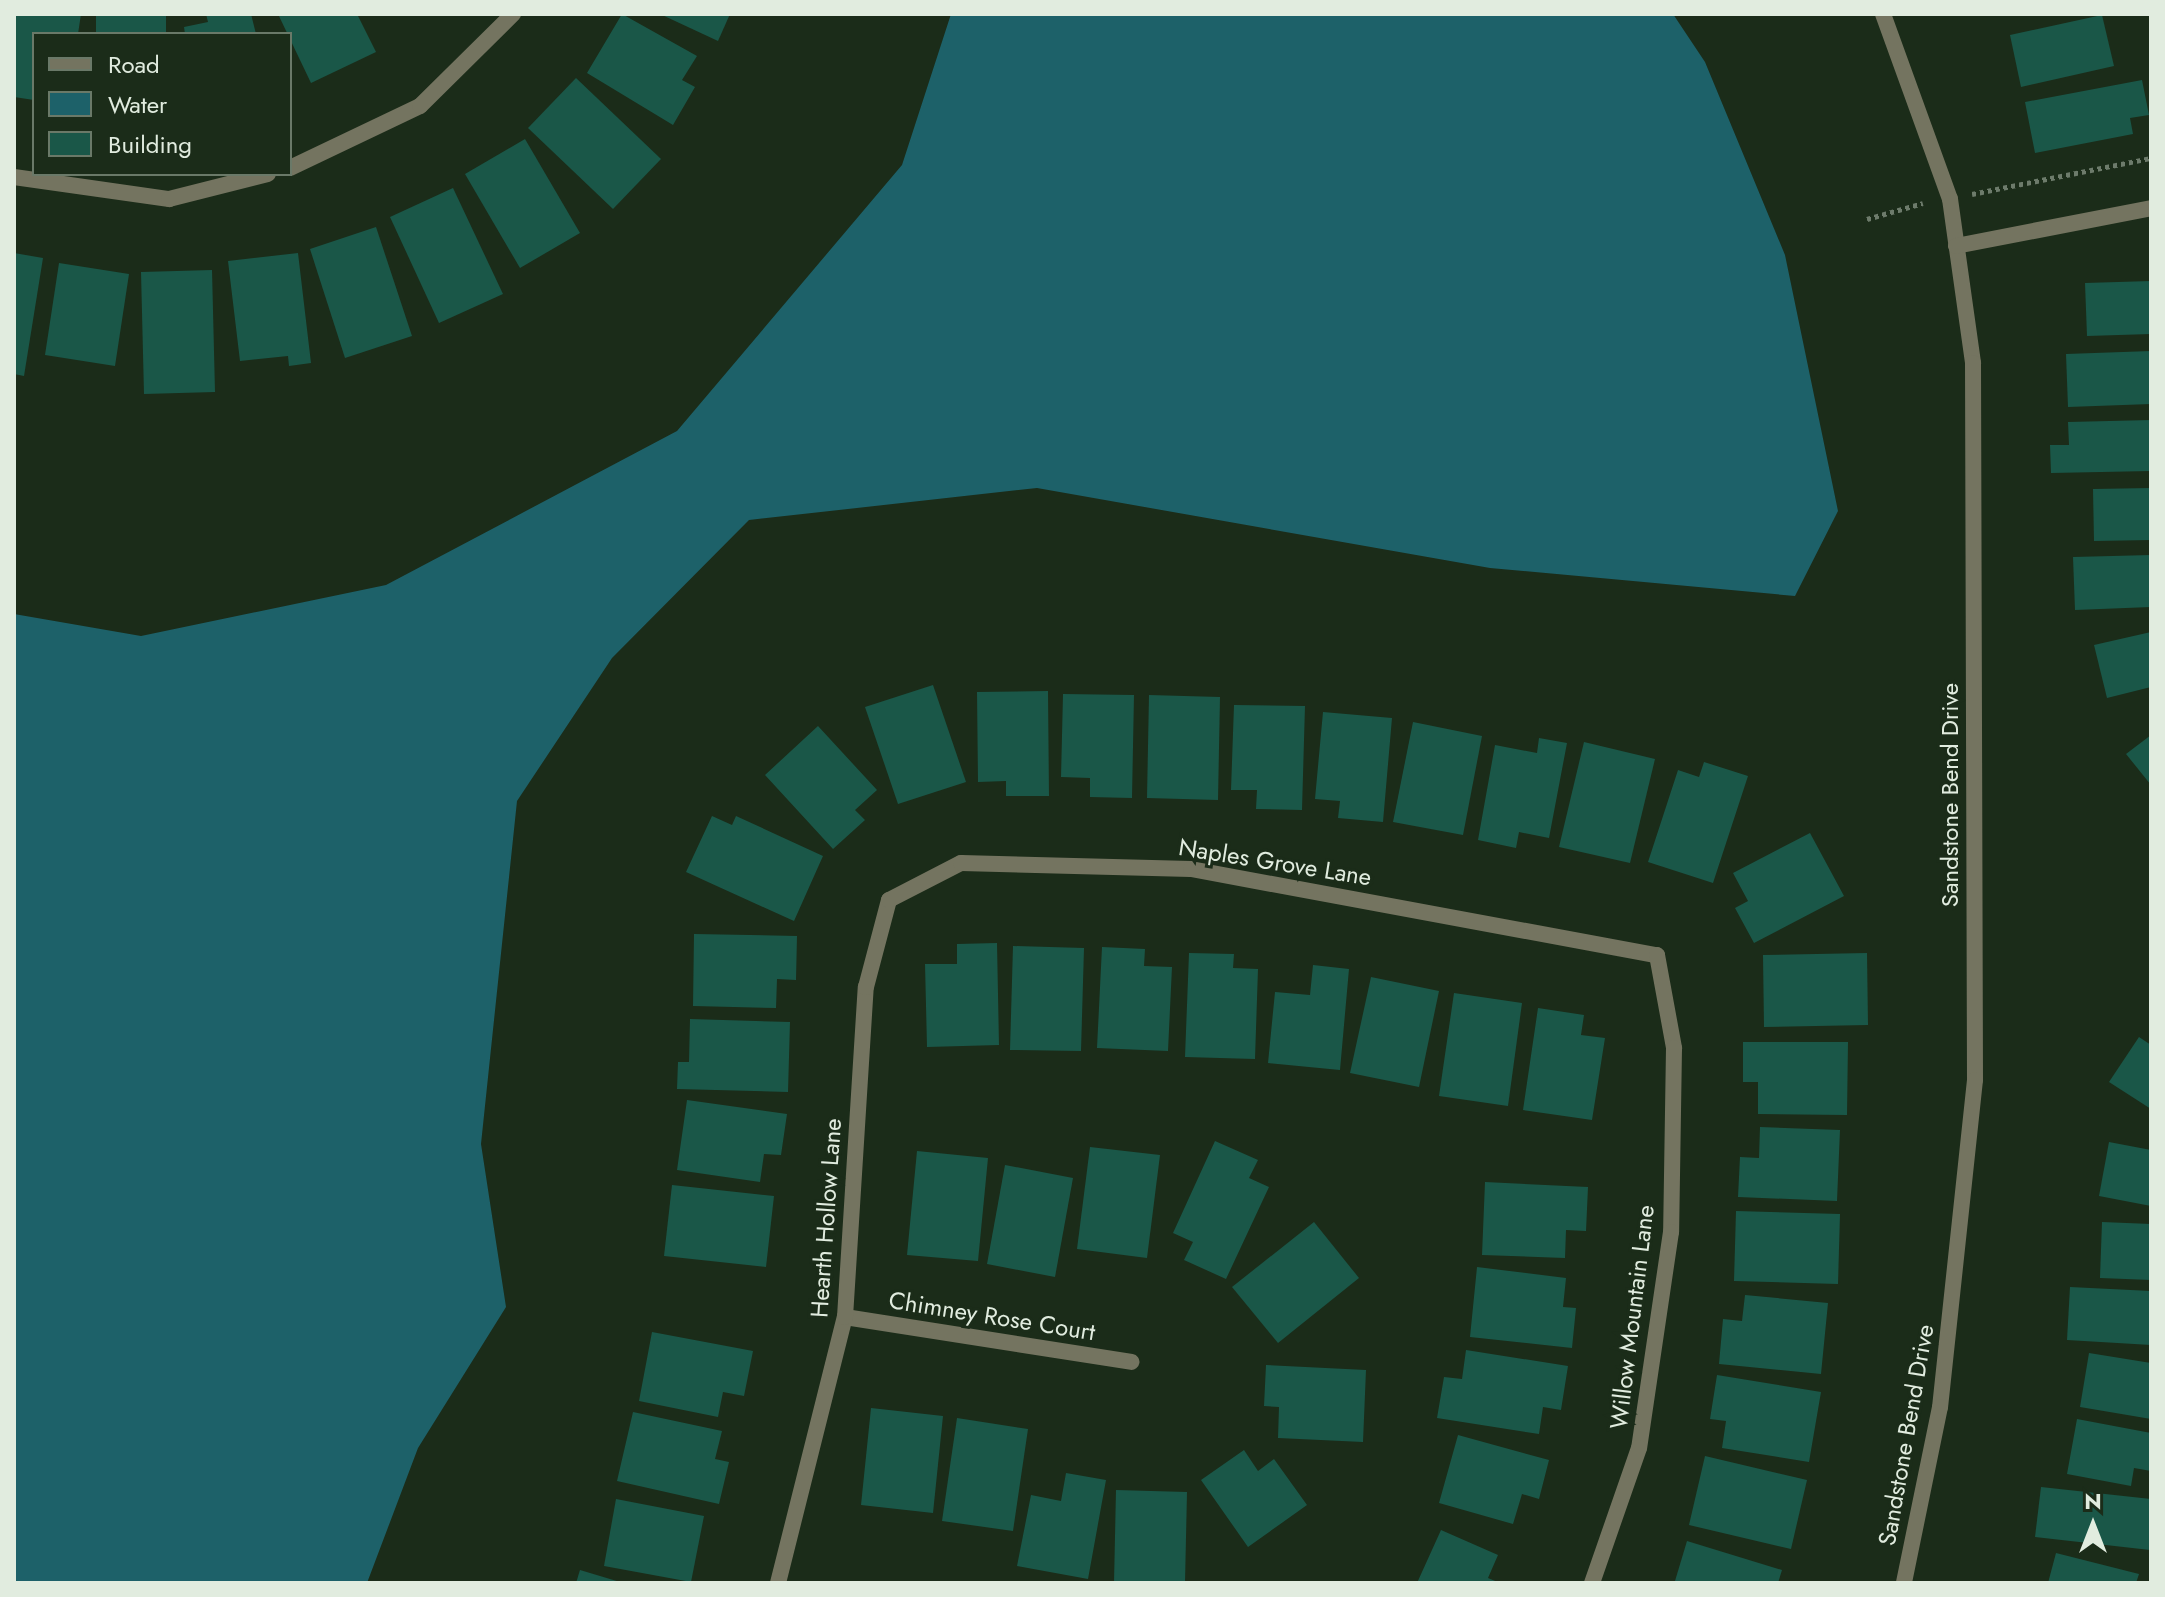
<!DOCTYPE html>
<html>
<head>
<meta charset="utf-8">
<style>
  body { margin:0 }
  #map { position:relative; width:2165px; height:1597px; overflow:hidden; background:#1b2c19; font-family:Jost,sans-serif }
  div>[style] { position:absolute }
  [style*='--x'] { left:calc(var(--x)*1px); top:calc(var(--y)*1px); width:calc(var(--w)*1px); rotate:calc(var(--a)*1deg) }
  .water>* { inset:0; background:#1d6169 }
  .building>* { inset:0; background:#1a5748 }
  .path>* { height:5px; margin-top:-2.5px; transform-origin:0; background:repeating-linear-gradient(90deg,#6d7b6b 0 4px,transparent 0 8px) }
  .minor>* { height:16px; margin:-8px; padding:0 8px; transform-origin:8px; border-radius:8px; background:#747460 }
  span { translate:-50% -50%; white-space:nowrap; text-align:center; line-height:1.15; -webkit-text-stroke:6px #1b2c19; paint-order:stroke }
  .street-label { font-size:24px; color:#e1ecdf }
  .frame { position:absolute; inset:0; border:16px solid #e1ecdf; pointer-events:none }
  .legend { position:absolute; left:32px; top:32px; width:260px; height:144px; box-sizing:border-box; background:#1b2c19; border:2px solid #6a7968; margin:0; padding:10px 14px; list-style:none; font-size:24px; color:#e1ecdf }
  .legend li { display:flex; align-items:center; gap:16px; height:40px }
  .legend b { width:40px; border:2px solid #6a7968 }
  .north { position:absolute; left:2053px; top:1485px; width:80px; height:80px; -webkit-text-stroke:6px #1b2c19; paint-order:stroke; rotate:0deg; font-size:22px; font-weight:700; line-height:32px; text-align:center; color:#e1ecdf }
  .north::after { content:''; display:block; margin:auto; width:28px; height:36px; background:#e1ecdf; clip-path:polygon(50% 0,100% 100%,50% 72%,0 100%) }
</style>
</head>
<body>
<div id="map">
  <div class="water">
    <i style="clip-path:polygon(951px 14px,1673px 14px,1705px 62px,1785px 255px,1838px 511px,1795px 596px,1490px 568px,1037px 488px,749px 520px,612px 658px,517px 801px,481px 1144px,506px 1307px,418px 1448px,367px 1583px,14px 1583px,14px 614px,141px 636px,386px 585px,677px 431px,902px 165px)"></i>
  </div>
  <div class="building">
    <i style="clip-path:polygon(14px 14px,81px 14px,78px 34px,34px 34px,34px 100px,14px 97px)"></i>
    <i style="clip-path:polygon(96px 14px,166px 14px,166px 34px,96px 34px)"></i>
    <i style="clip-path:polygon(206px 14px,251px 14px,256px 34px,185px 34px,184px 27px,208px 22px)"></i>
    <i style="clip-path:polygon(278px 14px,357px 14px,376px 52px,311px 83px)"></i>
    <i style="clip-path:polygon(622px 14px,697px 56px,682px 80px,695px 87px,673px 125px,587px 73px)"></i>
    <i style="clip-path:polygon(660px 14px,730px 14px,718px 41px)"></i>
    <i style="clip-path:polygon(2102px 15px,2114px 66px,2021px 87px,2010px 35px)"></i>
    <i style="clip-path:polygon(576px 78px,661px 159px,613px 209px,528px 128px)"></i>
    <i style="clip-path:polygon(2142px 80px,2149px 115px,2130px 118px,2133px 134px,2035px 153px,2025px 102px)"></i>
    <i style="clip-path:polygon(525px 139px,580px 233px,520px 268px,465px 174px)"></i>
    <i style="clip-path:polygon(453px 188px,503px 294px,439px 323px,390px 217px)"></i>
    <i style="clip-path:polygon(376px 227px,412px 336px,345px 358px,310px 249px)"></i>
    <i style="clip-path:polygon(14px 253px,43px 258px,24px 376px,14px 374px)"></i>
    <i style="clip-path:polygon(298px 253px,311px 363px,289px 366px,288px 356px,240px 361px,228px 261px)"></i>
    <i style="clip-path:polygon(59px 263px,129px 274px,115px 366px,45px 355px)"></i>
    <i style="clip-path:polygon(212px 270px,215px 392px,144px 394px,141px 272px)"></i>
    <i style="clip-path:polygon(2151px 281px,2151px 334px,2087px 336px,2085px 283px)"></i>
    <i style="clip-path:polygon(2151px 351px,2151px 404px,2068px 407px,2066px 354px)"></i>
    <i style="clip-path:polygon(2151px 420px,2151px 471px,2051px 473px,2050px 445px,2069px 445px,2068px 422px)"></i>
    <i style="clip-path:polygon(2151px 488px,2151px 540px,2094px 541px,2093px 489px)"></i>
    <i style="clip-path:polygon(2151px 555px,2151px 607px,2075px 610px,2073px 557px)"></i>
    <i style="clip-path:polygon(2151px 632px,2151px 687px,2107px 698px,2094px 645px)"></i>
    <i style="clip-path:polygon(933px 685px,966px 782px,898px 804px,865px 707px)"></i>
    <i style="clip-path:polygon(1048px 691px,1049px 796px,1006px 796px,1006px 781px,978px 782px,977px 692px)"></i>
    <i style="clip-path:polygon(1063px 694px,1134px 695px,1132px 798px,1090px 797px,1090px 778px,1061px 777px)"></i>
    <i style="clip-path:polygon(1149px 695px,1220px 697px,1218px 800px,1147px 798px)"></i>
    <i style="clip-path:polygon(1234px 705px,1305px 706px,1302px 810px,1256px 809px,1257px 790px,1231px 790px)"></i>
    <i style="clip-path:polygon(1323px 712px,1392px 718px,1383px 822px,1338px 818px,1340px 801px,1315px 799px)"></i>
    <i style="clip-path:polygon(1413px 722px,1482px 736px,1463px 835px,1393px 822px)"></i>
    <i style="clip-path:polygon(818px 726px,877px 790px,855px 810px,865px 820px,833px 849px,765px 775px)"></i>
    <i style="clip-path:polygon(2151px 735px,2151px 785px,2126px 754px)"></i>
    <i style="clip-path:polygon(1539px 738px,1567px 743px,1549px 838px,1519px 832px,1516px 848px,1478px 840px,1495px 745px,1537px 753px)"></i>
    <i style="clip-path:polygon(1584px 742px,1655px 759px,1630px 863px,1559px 847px)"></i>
    <i style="clip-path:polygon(1704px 762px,1748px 776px,1713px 883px,1648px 862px,1678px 770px,1699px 777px)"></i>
    <i style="clip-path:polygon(712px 816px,732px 825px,736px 816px,823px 856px,794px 921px,686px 872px)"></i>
    <i style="clip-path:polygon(1810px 833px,1844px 896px,1754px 943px,1735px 908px,1748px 901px,1733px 873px)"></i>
    <i style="clip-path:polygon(694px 934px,797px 936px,796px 980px,777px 979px,776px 1008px,693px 1006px)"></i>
    <i style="clip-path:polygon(997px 943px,999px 1045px,927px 1047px,925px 964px,957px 964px,957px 944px)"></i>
    <i style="clip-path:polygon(1013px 946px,1084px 948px,1081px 1051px,1010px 1050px)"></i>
    <i style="clip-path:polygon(1102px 947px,1145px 949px,1144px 966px,1172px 967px,1168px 1051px,1097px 1048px)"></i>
    <i style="clip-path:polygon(1189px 953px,1234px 954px,1233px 968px,1258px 969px,1255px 1059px,1185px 1057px)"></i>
    <i style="clip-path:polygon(1867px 953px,1868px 1025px,1764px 1027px,1763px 955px)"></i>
    <i style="clip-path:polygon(1313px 965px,1349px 969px,1340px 1070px,1268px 1063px,1275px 992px,1310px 995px)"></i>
    <i style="clip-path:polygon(1371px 977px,1439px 991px,1419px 1087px,1350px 1073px)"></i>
    <i style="clip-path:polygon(1454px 993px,1522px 1003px,1508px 1106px,1439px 1096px)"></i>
    <i style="clip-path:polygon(1538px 1008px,1584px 1015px,1581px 1035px,1605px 1038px,1592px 1120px,1523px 1110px)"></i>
    <i style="clip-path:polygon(690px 1019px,790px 1022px,788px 1092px,677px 1089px,678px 1062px,689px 1062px)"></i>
    <i style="clip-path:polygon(2139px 1037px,2151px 1045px,2151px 1109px,2109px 1082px)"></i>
    <i style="clip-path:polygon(1743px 1042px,1848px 1042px,1847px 1115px,1758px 1114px,1758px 1082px,1743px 1082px)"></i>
    <i style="clip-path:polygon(687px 1100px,787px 1114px,781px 1155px,764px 1154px,760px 1182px,677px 1170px)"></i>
    <i style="clip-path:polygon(1760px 1127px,1840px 1130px,1837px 1201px,1738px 1197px,1740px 1157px,1759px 1158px)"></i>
    <i style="clip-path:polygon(1215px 1141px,1258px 1160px,1249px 1178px,1269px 1187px,1226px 1279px,1184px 1260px,1193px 1242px,1173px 1233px)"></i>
    <i style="clip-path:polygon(2109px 1142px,2151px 1150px,2151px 1206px,2099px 1196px)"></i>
    <i style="clip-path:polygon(1090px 1147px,1160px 1155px,1147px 1258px,1077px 1249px)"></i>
    <i style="clip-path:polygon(917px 1151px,988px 1158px,978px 1261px,907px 1255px)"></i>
    <i style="clip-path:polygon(1005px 1165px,1073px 1178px,1055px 1277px,987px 1264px)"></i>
    <i style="clip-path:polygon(1485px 1182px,1588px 1187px,1586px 1231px,1566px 1230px,1565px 1258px,1482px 1255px)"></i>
    <i style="clip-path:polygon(672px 1185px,774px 1196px,766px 1267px,664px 1256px)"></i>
    <i style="clip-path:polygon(1736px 1211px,1840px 1214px,1838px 1284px,1734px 1281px)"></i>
    <i style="clip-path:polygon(1314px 1222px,1359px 1278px,1278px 1343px,1232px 1287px)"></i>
    <i style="clip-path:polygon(2102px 1222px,2151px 1224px,2151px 1280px,2100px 1278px)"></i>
    <i style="clip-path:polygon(1477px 1267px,1566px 1278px,1563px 1307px,1576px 1308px,1572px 1348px,1470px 1337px)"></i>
    <i style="clip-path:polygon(2070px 1287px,2151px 1291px,2151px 1345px,2067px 1340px)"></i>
    <i style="clip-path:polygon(1745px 1295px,1828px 1303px,1821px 1374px,1719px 1364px,1723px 1319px,1742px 1321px)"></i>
    <i style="clip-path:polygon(652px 1332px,753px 1351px,744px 1396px,723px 1392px,718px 1417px,639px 1401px)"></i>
    <i style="clip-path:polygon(1466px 1350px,1568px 1366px,1561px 1410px,1543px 1407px,1539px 1434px,1437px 1418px,1444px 1377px,1462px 1379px)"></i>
    <i style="clip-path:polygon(2089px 1353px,2151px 1363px,2151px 1419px,2080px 1407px)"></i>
    <i style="clip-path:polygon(1266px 1365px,1366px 1370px,1363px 1442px,1278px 1438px,1279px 1407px,1264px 1406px)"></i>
    <i style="clip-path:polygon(1717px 1375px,1821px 1392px,1809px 1462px,1722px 1448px,1726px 1421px,1710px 1419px)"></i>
    <i style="clip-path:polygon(871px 1408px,943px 1416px,933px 1513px,861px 1505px)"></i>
    <i style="clip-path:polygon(633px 1412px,722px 1431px,715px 1459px,729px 1462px,719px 1504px,617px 1481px)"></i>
    <i style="clip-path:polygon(957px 1418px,1028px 1429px,1013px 1531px,942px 1521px)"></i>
    <i style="clip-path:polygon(2077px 1419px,2151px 1433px,2151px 1471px,2134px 1468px,2131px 1486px,2067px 1474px)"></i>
    <i style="clip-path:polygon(1458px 1435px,1549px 1460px,1539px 1499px,1522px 1494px,1513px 1524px,1439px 1503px)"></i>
    <i style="clip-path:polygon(1244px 1450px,1258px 1471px,1274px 1459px,1307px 1505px,1248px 1547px,1201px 1480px)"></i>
    <i style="clip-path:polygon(1705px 1456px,1807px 1480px,1791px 1549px,1689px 1525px)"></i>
    <i style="clip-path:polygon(1066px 1473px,1106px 1480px,1088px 1579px,1017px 1566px,1031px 1495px,1061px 1501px)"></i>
    <i style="clip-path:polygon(2041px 1487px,2151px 1499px,2150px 1550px,2035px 1537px)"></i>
    <i style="clip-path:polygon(1116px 1490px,1187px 1492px,1185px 1583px,1114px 1583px)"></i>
    <i style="clip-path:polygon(616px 1499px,704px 1516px,691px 1582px,604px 1566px)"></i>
    <i style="clip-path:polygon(1441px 1530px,1498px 1555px,1488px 1578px,1500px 1583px,1417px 1583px)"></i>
    <i style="clip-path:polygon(1687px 1541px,1782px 1570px,1778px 1583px,1675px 1581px)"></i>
    <i style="clip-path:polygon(2056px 1553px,2139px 1574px,2136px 1583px,2048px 1583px)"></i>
    <i style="clip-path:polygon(580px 1570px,620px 1582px,620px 1583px,576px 1583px)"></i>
  </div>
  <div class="path">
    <i style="--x:1972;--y:194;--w:183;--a:-11.4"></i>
    <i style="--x:1867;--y:219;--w:58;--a:-15.9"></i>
  </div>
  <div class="minor">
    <i style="--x:1883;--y:14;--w:197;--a:70.1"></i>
    <i style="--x:1950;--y:199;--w:166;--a:82"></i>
    <i style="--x:1973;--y:363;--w:717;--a:89.84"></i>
    <i style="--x:1975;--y:1080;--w:329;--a:96.1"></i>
    <i style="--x:1940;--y:1407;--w:180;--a:101.6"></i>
    <i style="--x:290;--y:168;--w:144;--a:-25.5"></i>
    <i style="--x:420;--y:106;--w:131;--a:-44.7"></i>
    <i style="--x:14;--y:177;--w:157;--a:8.1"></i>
    <i style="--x:169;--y:199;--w:102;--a:-14.2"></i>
    <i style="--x:1956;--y:246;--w:199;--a:-11"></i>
    <i style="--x:845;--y:1317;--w:290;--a:8.9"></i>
    <i style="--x:778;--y:1583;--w:274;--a:-75.9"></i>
    <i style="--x:845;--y:1317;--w:331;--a:-86.4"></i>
    <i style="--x:866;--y:987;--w:90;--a:-75.2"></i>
    <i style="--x:889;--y:900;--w:81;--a:-27.2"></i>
    <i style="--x:961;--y:863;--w:230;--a:1.5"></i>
    <i style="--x:1191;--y:869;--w:474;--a:10.5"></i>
    <i style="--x:1657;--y:955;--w:95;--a:79.6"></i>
    <i style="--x:1674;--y:1048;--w:184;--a:90.9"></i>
    <i style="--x:1671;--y:1232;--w:218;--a:98.4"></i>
    <i style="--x:1639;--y:1448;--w:143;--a:109.2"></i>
  </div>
  <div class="street-label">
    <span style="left:1950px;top:795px;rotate:-90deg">Sandstone Bend Drive</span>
    <span style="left:1275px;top:862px;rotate:9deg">Naples Grove Lane</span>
    <span style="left:826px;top:1218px;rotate:-86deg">Hearth Hollow Lane</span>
    <span style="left:992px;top:1316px;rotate:9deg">Chimney Rose Court</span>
    <span style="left:1632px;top:1317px;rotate:-83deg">Willow Mountain Lane</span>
    <span style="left:1906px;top:1435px;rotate:-80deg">Sandstone Bend Drive</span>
  </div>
  <div class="frame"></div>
  <ul class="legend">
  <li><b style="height:10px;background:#747460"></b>Road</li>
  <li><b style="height:22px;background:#1d6169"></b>Water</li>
  <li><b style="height:22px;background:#1a5748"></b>Building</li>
  </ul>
  <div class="north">N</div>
</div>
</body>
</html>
